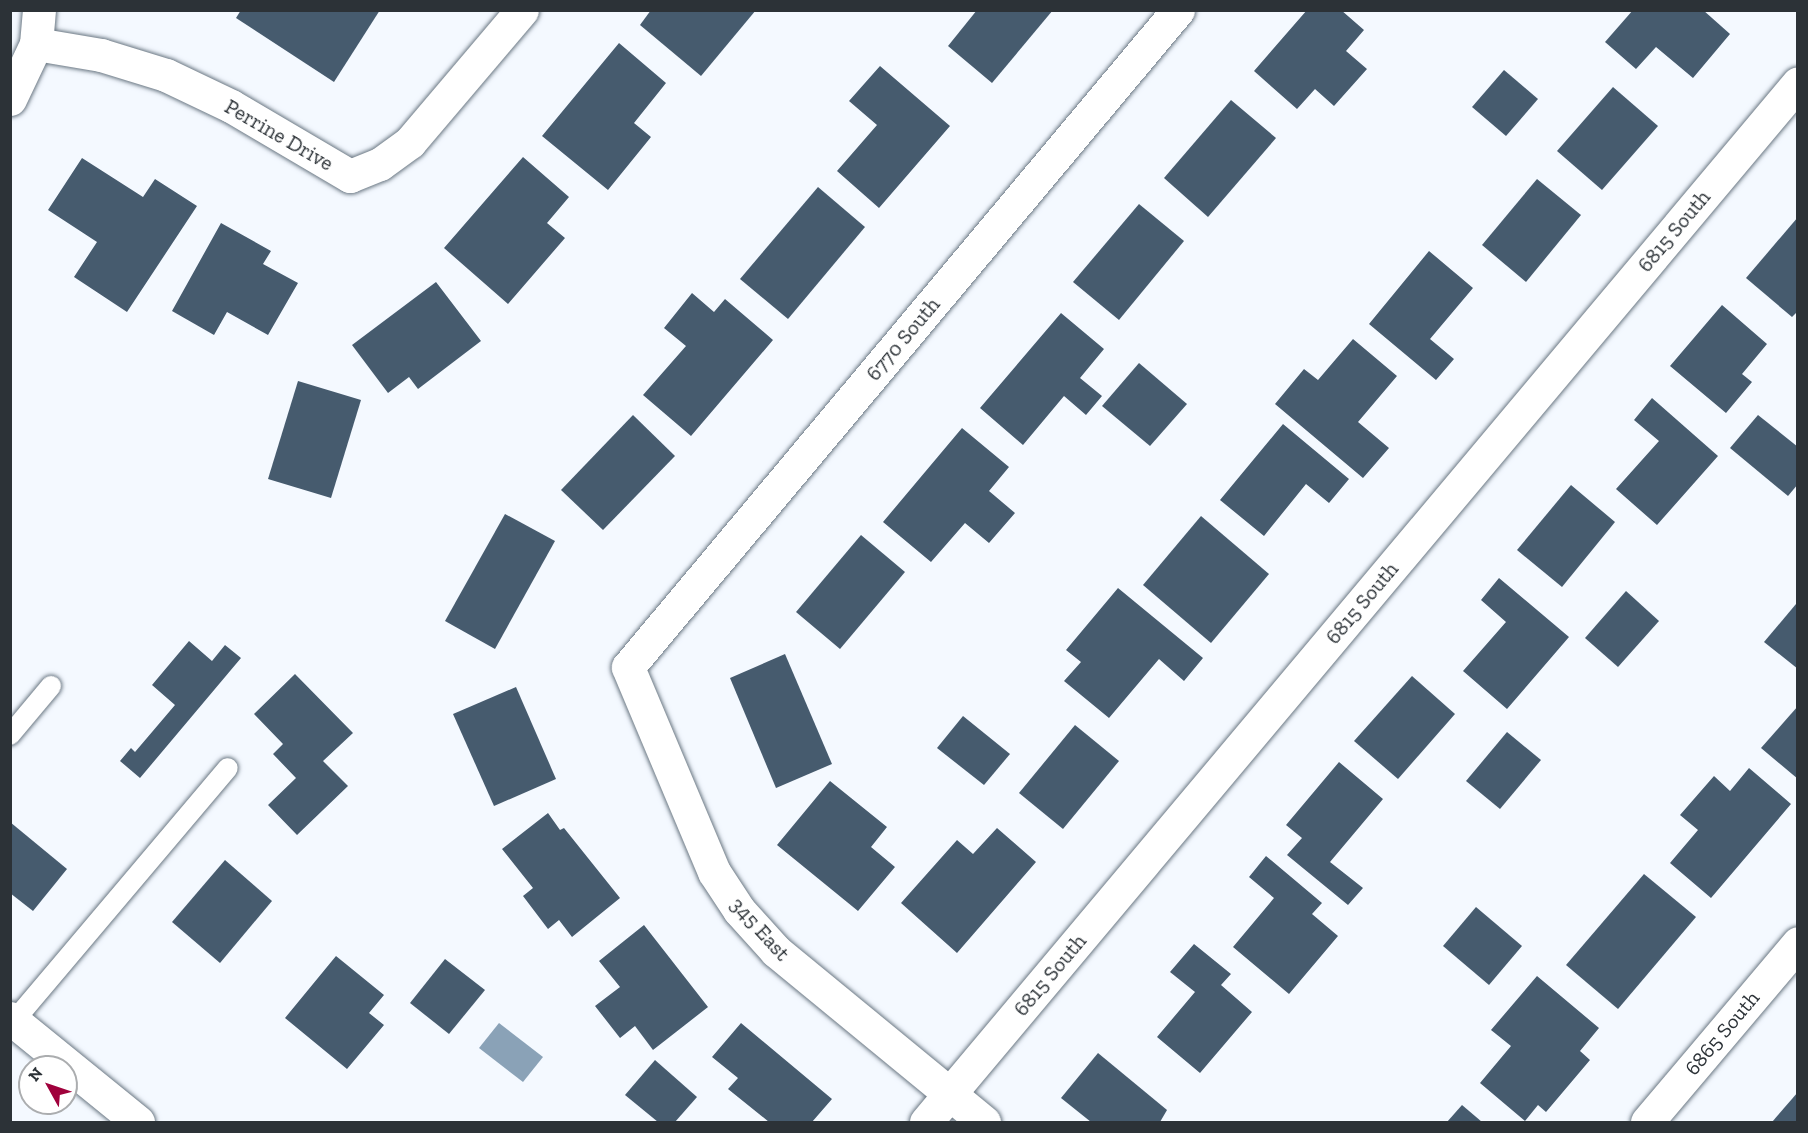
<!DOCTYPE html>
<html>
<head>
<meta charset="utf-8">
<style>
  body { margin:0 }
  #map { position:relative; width:1808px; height:1133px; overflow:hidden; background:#f4f9ff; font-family:"Zilla Slab",serif }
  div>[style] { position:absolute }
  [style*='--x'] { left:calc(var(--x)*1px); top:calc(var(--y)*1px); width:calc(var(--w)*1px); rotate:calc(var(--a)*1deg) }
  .water>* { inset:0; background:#8aa2b7 }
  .building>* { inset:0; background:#465b6e }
  .roads { filter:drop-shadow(0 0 2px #6b7884) drop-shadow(0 0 2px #6b7884) }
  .service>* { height:20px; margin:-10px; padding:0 10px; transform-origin:10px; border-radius:10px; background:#fff }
  .minor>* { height:33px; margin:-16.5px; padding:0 16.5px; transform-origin:16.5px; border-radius:16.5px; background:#fff }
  span { translate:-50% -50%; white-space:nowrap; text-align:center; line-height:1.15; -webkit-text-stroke:6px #fff; paint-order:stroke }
  .street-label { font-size:21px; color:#2c3237 }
  .frame { position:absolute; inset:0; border:12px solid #2c3237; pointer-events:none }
  .north { position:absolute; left:18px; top:1055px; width:60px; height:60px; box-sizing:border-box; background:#fff; border:2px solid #abadaf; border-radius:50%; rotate:310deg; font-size:16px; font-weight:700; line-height:24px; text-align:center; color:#2c3237 }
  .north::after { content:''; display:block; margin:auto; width:21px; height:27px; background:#a0013c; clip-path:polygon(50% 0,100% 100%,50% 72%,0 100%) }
</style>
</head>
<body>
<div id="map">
  <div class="water">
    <i style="clip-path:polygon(499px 1023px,543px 1057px,523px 1082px,479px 1048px)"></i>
  </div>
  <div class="building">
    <i style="clip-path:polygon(241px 10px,380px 10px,334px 82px,236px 18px)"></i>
    <i style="clip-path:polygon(651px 10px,756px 10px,701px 76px,640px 25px)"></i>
    <i style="clip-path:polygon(977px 10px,1053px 10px,992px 83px,948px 46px)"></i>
    <i style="clip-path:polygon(1307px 10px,1341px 10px,1364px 30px,1346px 51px,1367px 69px,1334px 106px,1315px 89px,1297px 109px,1254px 71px)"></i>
    <i style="clip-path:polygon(1633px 10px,1703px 10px,1730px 34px,1693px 78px,1656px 47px,1636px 69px,1605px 42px)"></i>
    <i style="clip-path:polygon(619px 43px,666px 83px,634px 123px,651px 137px,608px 190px,542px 136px)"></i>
    <i style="clip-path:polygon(880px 66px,950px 126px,879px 208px,837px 171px,877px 125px,849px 101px)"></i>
    <i style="clip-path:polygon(1504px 70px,1538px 99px,1506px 136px,1472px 107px)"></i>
    <i style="clip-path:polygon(1613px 87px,1658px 126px,1602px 190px,1557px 151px)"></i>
    <i style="clip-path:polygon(1231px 100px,1276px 138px,1208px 217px,1164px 178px)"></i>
    <i style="clip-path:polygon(523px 157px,569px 197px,547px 223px,565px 238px,508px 304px,444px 248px)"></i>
    <i style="clip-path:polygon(82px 158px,143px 197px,155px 179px,197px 206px,127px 312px,74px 277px,97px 242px,48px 210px)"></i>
    <i style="clip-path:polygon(1537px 179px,1581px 215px,1526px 282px,1482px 245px)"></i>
    <i style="clip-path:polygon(818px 187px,865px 227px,788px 319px,740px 279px)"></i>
    <i style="clip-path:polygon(1139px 204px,1184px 241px,1119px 320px,1073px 282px)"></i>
    <i style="clip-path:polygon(1798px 217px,1798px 311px,1792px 317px,1746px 278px)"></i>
    <i style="clip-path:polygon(221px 223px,271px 251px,263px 264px,298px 283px,268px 335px,227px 312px,214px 335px,172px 311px)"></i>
    <i style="clip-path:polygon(1429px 251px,1473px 288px,1430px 339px,1454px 359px,1436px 380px,1369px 324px)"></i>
    <i style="clip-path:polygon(436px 282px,481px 341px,418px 389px,409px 377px,388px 393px,352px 345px)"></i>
    <i style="clip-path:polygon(692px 293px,714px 312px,725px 299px,773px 340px,691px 436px,643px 395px,686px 346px,664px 328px)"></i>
    <i style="clip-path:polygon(1722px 305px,1767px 344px,1742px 374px,1752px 382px,1726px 413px,1670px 366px)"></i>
    <i style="clip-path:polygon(1061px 313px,1104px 349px,1080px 378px,1102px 396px,1086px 415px,1064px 396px,1023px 445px,980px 408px)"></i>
    <i style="clip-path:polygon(1353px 339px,1397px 376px,1358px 422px,1389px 448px,1363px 478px,1275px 404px,1304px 369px,1318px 380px)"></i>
    <i style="clip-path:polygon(1139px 363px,1187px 404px,1150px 446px,1102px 406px)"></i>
    <i style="clip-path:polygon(298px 381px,361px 400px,331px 498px,268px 479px)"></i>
    <i style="clip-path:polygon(1652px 398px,1718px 456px,1657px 525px,1616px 489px,1659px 441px,1634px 420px)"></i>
    <i style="clip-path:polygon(633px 415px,675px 456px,603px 530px,561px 490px)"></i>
    <i style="clip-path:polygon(1758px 415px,1798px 447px,1798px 484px,1788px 496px,1730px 448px)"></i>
    <i style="clip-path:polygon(1283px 424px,1349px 479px,1329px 503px,1306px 484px,1264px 536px,1220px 500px)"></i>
    <i style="clip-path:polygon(962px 428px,1009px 467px,989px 491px,1015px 513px,989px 543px,965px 523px,931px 562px,883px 522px)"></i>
    <i style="clip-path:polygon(1571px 485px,1615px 522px,1562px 587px,1517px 550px)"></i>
    <i style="clip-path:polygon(505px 514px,555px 541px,495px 649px,445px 621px)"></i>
    <i style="clip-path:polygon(1201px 516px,1269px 574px,1211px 643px,1143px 585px)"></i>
    <i style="clip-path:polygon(861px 535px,905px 572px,840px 649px,796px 612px)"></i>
    <i style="clip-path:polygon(1499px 578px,1569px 637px,1507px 709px,1463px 671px,1506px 622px,1481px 600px)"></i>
    <i style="clip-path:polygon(1118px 588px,1203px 658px,1184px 681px,1159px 659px,1109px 718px,1064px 681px,1081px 662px,1066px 650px)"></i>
    <i style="clip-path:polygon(1626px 591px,1659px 621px,1618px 667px,1585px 638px)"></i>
    <i style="clip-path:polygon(1796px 604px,1798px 606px,1798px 669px,1764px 642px)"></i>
    <i style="clip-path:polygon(189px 641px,212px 661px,225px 645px,241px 658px,140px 778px,120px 761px,131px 748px,135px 752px,175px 705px,152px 685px)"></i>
    <i style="clip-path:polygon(785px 654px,832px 764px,776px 788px,730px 678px)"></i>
    <i style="clip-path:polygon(295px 674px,353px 733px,323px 761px,348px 786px,297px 835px,268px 805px,296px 778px,273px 754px,283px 744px,254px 714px)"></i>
    <i style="clip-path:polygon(1412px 676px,1455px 714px,1398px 779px,1354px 741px)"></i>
    <i style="clip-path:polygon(516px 687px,556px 779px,494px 806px,453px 714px)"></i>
    <i style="clip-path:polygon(1798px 706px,1798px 779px,1761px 748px)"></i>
    <i style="clip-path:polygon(963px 716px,1010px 754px,984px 785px,937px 748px)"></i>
    <i style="clip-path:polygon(1075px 725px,1119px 761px,1063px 829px,1019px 793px)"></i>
    <i style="clip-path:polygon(1507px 732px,1541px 760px,1500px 809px,1466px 781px)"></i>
    <i style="clip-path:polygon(1339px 762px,1383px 799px,1330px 862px,1363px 888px,1348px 905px,1287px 855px,1302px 838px,1286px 825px)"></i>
    <i style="clip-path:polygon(1749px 768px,1791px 804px,1711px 898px,1670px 863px,1698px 830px,1680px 815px,1714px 776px,1730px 791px)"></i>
    <i style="clip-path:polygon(830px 781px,887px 827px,871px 847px,895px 867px,858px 911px,777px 845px)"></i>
    <i style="clip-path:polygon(548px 813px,560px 830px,564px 828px,620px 898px,572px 937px,559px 920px,548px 929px,523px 896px,533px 888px,502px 849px)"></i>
    <i style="clip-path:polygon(10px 822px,67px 869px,33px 911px,10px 893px)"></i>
    <i style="clip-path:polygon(997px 828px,1036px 862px,957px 953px,901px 903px,957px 840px,973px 854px)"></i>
    <i style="clip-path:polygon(1266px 856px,1322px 903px,1312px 914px,1338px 936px,1289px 994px,1233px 947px,1274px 898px,1249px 877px)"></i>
    <i style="clip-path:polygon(225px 860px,272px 901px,220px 963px,172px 922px)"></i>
    <i style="clip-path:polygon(1644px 874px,1696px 917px,1618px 1009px,1566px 965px)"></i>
    <i style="clip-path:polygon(1476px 907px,1522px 946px,1489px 985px,1443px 946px)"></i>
    <i style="clip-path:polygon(644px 925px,708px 1007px,653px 1050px,635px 1026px,620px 1038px,595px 1006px,620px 987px,599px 961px)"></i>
    <i style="clip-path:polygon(1194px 944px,1231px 974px,1221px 985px,1252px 1012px,1200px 1073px,1157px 1037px,1195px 992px,1170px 972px)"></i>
    <i style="clip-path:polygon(336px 956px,384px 995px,369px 1013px,384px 1025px,347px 1069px,285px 1018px)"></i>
    <i style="clip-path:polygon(445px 959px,485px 990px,449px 1034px,410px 1003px)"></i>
    <i style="clip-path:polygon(1537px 976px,1599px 1028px,1580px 1051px,1590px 1060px,1546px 1112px,1538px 1105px,1525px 1121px,1480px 1083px,1511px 1046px,1491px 1030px)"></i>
    <i style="clip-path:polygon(741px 1023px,832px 1099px,812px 1122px,769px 1122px,728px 1089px,738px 1078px,712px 1057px)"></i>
    <i style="clip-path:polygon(1098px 1053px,1167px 1110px,1160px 1122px,1091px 1122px,1061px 1098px)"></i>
    <i style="clip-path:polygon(655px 1060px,697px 1097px,675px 1122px,658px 1122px,625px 1095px)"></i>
    <i style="clip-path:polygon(1798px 1092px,1798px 1122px,1772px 1122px)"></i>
    <i style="clip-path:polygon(1462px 1105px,1482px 1122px,1447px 1122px)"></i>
  </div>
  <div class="roads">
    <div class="service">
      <i style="--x:10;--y:735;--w:64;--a:-50.1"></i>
      <i style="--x:14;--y:1021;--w:331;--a:-49.8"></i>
    </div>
    <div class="minor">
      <i style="--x:36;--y:44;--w:66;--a:9.6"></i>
      <i style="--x:101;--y:55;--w:68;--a:17.1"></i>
      <i style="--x:166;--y:75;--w:72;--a:25.5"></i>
      <i style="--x:231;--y:106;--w:138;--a:30.5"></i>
      <i style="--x:350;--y:176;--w:32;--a:-22"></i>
      <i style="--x:380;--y:164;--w:37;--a:-36"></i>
      <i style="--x:410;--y:142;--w:173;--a:-49.7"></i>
      <i style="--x:10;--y:99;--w:61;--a:-64.7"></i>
      <i style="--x:36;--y:44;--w:34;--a:-85"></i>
      <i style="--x:10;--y:1018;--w:165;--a:39.1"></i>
      <i style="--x:926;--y:1122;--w:1356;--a:-49.99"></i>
      <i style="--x:984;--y:1122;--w:269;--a:-140.6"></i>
      <i style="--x:776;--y:951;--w:55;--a:-132.1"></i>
      <i style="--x:739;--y:910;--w:45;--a:-123.3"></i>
      <i style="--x:714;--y:872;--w:222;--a:-112.8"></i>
      <i style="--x:628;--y:667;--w:857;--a:-50.07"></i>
      <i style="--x:1647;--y:1122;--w:234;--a:-49.8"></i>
    </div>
  </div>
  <div class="street-label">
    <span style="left:279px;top:135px;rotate:30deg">Perrine Drive</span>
    <span style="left:1674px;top:231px;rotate:-50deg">6815 South</span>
    <span style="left:903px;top:339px;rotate:-50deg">6770 South</span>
    <span style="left:1362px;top:603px;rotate:-50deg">6815 South</span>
    <span style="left:760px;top:929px;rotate:48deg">345 East</span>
    <span style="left:1050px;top:975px;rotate:-50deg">6815 South</span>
    <span style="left:1722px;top:1033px;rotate:-50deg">6865 South</span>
  </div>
  <div class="frame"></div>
  <div class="north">N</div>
</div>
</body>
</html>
